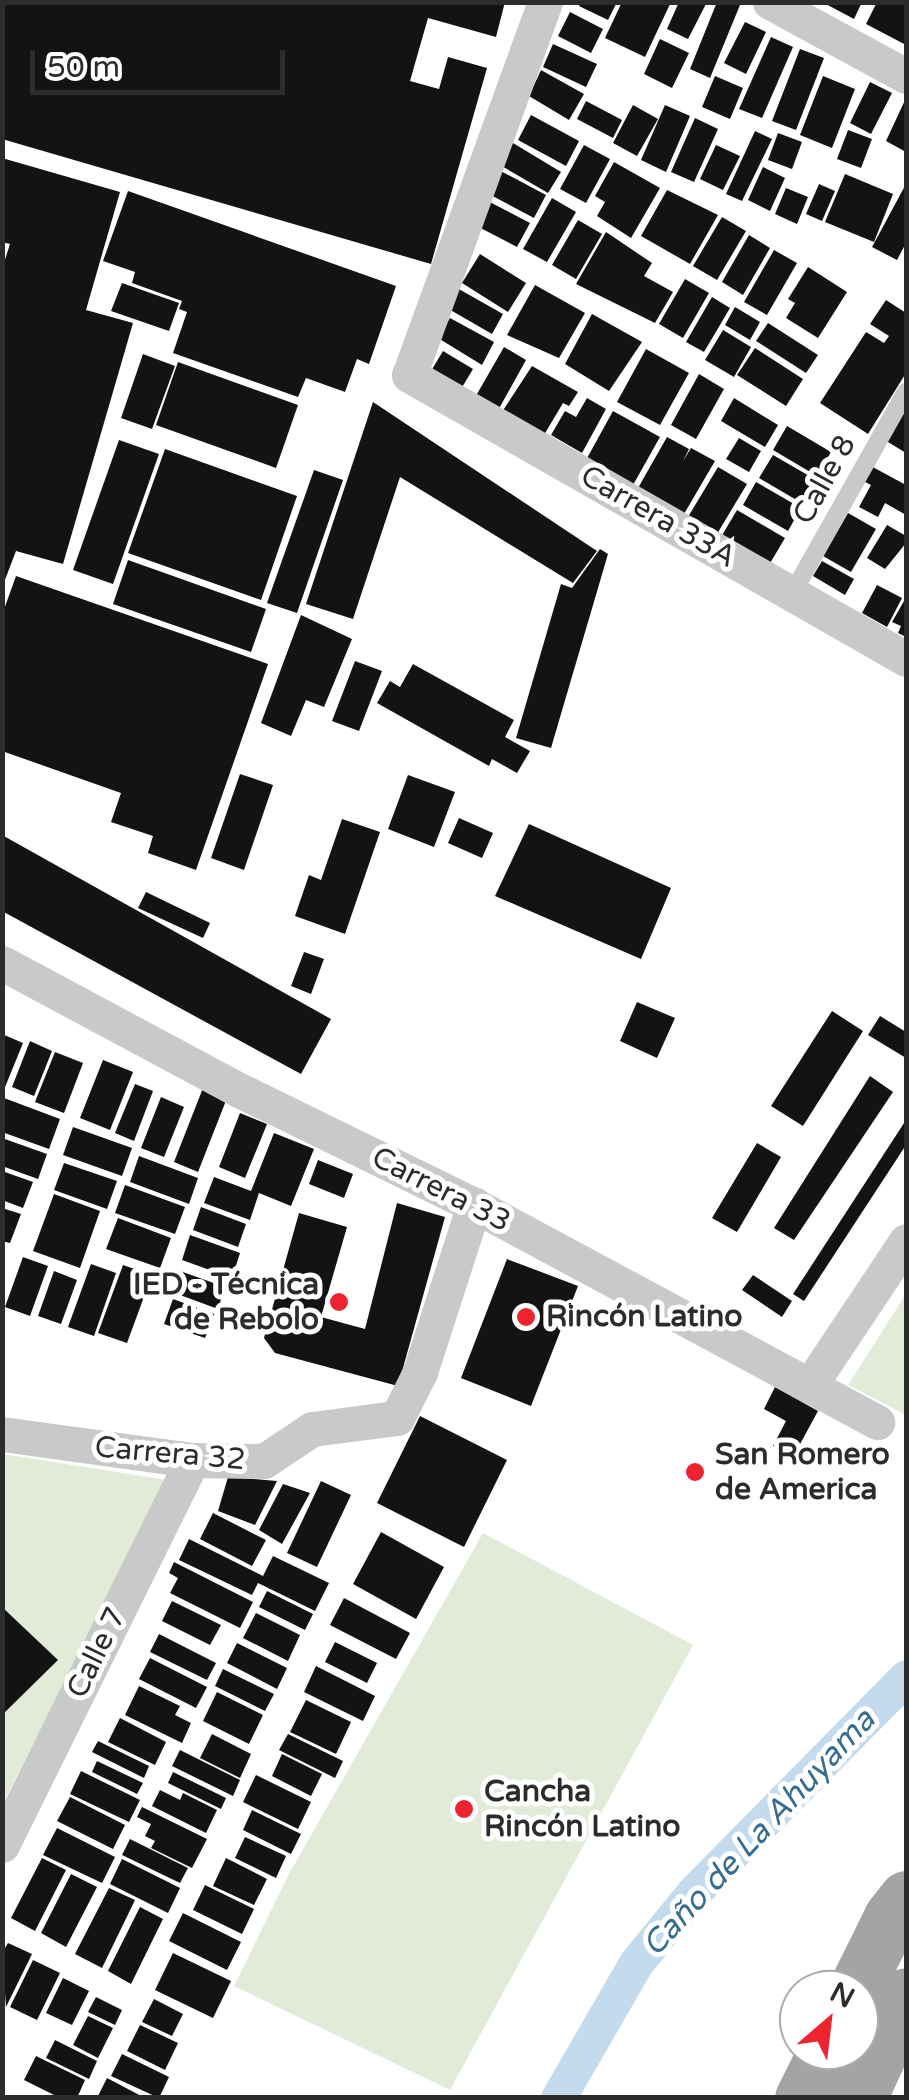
<!DOCTYPE html>
<html>
<head>
<meta charset="utf-8">
<style>
  body { margin:0 }
  #map { position:relative; width:909px; height:2100px; overflow:hidden; background:#fff; font-family:"Varela Round",sans-serif }
  div>[style] { position:absolute }
  [style*='--x'] { left:calc(var(--x)*1px); top:calc(var(--y)*1px); width:calc(var(--w)*1px); rotate:calc(var(--a)*1deg) }
  .green>* { inset:0; background:#e2ebd8 }
  .canal>* { height:35px; margin:-17.5px; padding:0 17.5px; transform-origin:17.5px; border-radius:17.5px; background:#c3dbec }
  .building>* { inset:0; background:#131313 }
  .lane>* { height:18px; margin:-9px; padding:0 9px; transform-origin:9px; border-radius:9px; background:#c9c9c9 }
  .street>* { height:35px; margin:-17.5px; padding:0 17.5px; transform-origin:17.5px; border-radius:17.5px; background:#c9c9c9 }
  .primary>* { height:55px; margin:-27.5px; padding:0 27.5px; transform-origin:27.5px; border-radius:27.5px; background:#a4a4a4 }
  .dots>* { width:28px; height:28px; translate:-50% -50%; box-sizing:border-box; border:5px solid #fff; border-radius:50% }
  span { translate:-50% -50%; white-space:nowrap; text-align:center; line-height:1.15; -webkit-text-stroke:10px #fff; paint-order:stroke }
  .street-label { font-size:30px; color:#2c2c2c }
  .poi-label { font-size:30px; color:#2c2c2c; font-weight:700 }
  .right { translate:-100% -50%; text-align:right }
  .left { translate:0 -50%; text-align:left }
  .water-label { font-size:32px; color:#376d91; font-style:italic }
  .frame { position:absolute; inset:0; border:5px solid #2c2c2c; pointer-events:none }
  .north { position:absolute; left:779px; top:1970px; width:100px; height:100px; box-sizing:border-box; background:#fff; border:2px solid #ababab; border-radius:50%; rotate:28deg; font-size:28px; font-weight:700; line-height:40px; text-align:center; color:#2c2c2c }
  .north::after { content:''; display:block; margin:auto; width:35px; height:45px; background:#ed232f; clip-path:polygon(50% 0,100% 100%,50% 72%,0 100%) }
  .scale { position:absolute; left:30px; top:50px; width:255px; height:45px; box-sizing:border-box; border:5px solid #2c2c2c; border-top:0; padding-left:12px; font-size:30px; line-height:35px; white-space:nowrap; color:#2c2c2c; -webkit-text-stroke:8px #fff; paint-order:stroke }
</style>
</head>
<body>
<div id="map">
  <div class="green">
    <i style="clip-path:polygon(906px 1294px,906px 1415px,848px 1385px)"></i>
    <i style="clip-path:polygon(3px 1454px,167px 1480px,3px 1803px)"></i>
    <i style="clip-path:polygon(483px 1533px,693px 1645px,450px 2090px,234px 1986px,289px 1874px)"></i>
  </div>
  <div class="canal">
    <i style="--x:558;--y:2098;--w:156;--a:-60"></i>
    <i style="--x:636;--y:1963;--w:90;--a:-50.8"></i>
    <i style="--x:693;--y:1893;--w:303;--a:-45.4"></i>
  </div>
  <div class="building">
    <i style="clip-path:polygon(2px 2px,505px 2px,496px 37px,428px 18px,410px 81px,439px 89px,448px 57px,487px 68px,431px 264px,2px 139px)"></i>
    <i style="clip-path:polygon(581px 2px,617px 2px,608px 20px,579px 6px)"></i>
    <i style="clip-path:polygon(622px 2px,671px 2px,645px 57px,605px 38px)"></i>
    <i style="clip-path:polygon(679px 2px,707px 2px,688px 39px,667px 29px)"></i>
    <i style="clip-path:polygon(717px 2px,740px 5px,710px 78px,690px 69px)"></i>
    <i style="clip-path:polygon(822px 2px,862px 2px,854px 19px)"></i>
    <i style="clip-path:polygon(877px 2px,906px 2px,906px 45px,866px 24px)"></i>
    <i style="clip-path:polygon(570px 12px,603px 29px,591px 53px,558px 36px)"></i>
    <i style="clip-path:polygon(745px 22px,766px 32px,746px 74px,724px 63px)"></i>
    <i style="clip-path:polygon(771px 37px,793px 47px,762px 118px,739px 109px)"></i>
    <i style="clip-path:polygon(660px 39px,689px 53px,672px 88px,644px 74px)"></i>
    <i style="clip-path:polygon(553px 44px,597px 64px,586px 87px,543px 67px)"></i>
    <i style="clip-path:polygon(800px 49px,824px 58px,796px 130px,772px 121px)"></i>
    <i style="clip-path:polygon(541px 70px,584px 94px,569px 120px,529px 96px)"></i>
    <i style="clip-path:polygon(715px 76px,743px 88px,730px 119px,702px 107px)"></i>
    <i style="clip-path:polygon(823px 76px,855px 89px,832px 148px,800px 135px)"></i>
    <i style="clip-path:polygon(870px 82px,892px 93px,871px 134px,850px 123px)"></i>
    <i style="clip-path:polygon(906px 98px,906px 152px,886px 141px)"></i>
    <i style="clip-path:polygon(586px 101px,622px 120px,613px 138px,577px 119px)"></i>
    <i style="clip-path:polygon(633px 105px,658px 119px,637px 156px,613px 143px)"></i>
    <i style="clip-path:polygon(665px 105px,690px 116px,666px 172px,641px 160px)"></i>
    <i style="clip-path:polygon(531px 115px,579px 141px,566px 166px,518px 140px)"></i>
    <i style="clip-path:polygon(695px 118px,718px 129px,694px 182px,671px 172px)"></i>
    <i style="clip-path:polygon(848px 130px,872px 139px,861px 168px,837px 159px)"></i>
    <i style="clip-path:polygon(755px 131px,772px 139px,742px 201px,726px 194px)"></i>
    <i style="clip-path:polygon(778px 133px,802px 142px,792px 169px,768px 160px)"></i>
    <i style="clip-path:polygon(513px 143px,561px 172px,548px 193px,500px 165px)"></i>
    <i style="clip-path:polygon(584px 145px,610px 159px,586px 203px,560px 189px)"></i>
    <i style="clip-path:polygon(716px 145px,740px 156px,723px 190px,700px 179px)"></i>
    <i style="clip-path:polygon(2px 158px,120px 192px,86px 310px,133px 323px,63px 564px,16px 551px,3px 585px,2px 269px,10px 244px,2px 242px)"></i>
    <i style="clip-path:polygon(614px 162px,660px 188px,631px 238px,597px 216px,605px 202px,595px 196px)"></i>
    <i style="clip-path:polygon(763px 167px,785px 178px,770px 211px,748px 200px)"></i>
    <i style="clip-path:polygon(497px 169px,546px 195px,534px 218px,485px 192px)"></i>
    <i style="clip-path:polygon(845px 174px,893px 194px,874px 242px,825px 222px)"></i>
    <i style="clip-path:polygon(819px 184px,835px 191px,822px 221px,806px 214px)"></i>
    <i style="clip-path:polygon(906px 184px,906px 243px,897px 260px,872px 247px)"></i>
    <i style="clip-path:polygon(786px 188px,808px 197px,797px 224px,775px 214px)"></i>
    <i style="clip-path:polygon(667px 190px,718px 215px,690px 264px,641px 236px)"></i>
    <i style="clip-path:polygon(128px 191px,396px 286px,369px 364px,357px 359px,345px 392px,306px 378px,298px 397px,173px 353px,187px 312px,179px 309px,182px 301px,132px 283px,135px 272px,103px 261px)"></i>
    <i style="clip-path:polygon(480px 197px,530px 223px,517px 247px,467px 221px)"></i>
    <i style="clip-path:polygon(552px 198px,576px 212px,547px 262px,523px 249px)"></i>
    <i style="clip-path:polygon(722px 217px,746px 231px,717px 280px,693px 266px)"></i>
    <i style="clip-path:polygon(578px 220px,602px 234px,576px 279px,552px 265px)"></i>
    <i style="clip-path:polygon(606px 232px,652px 263px,644px 276px,673px 292px,655px 323px,576px 284px)"></i>
    <i style="clip-path:polygon(749px 235px,770px 248px,743px 295px,722px 282px)"></i>
    <i style="clip-path:polygon(774px 250px,797px 263px,767px 315px,744px 302px)"></i>
    <i style="clip-path:polygon(480px 254px,526px 283px,508px 312px,462px 283px)"></i>
    <i style="clip-path:polygon(808px 267px,847px 292px,818px 338px,786px 318px,795px 303px,788px 299px)"></i>
    <i style="clip-path:polygon(685px 279px,709px 293px,683px 338px,659px 324px)"></i>
    <i style="clip-path:polygon(122px 283px,179px 303px,169px 331px,111px 311px)"></i>
    <i style="clip-path:polygon(535px 285px,585px 313px,559px 358px,507px 335px)"></i>
    <i style="clip-path:polygon(457px 288px,503px 314px,492px 334px,447px 308px)"></i>
    <i style="clip-path:polygon(712px 297px,730px 308px,704px 352px,686px 342px)"></i>
    <i style="clip-path:polygon(886px 300px,906px 313px,906px 373px,868px 434px,820px 403px,866px 332px,884px 343px,889px 336px,870px 324px)"></i>
    <i style="clip-path:polygon(735px 307px,760px 322px,750px 340px,725px 325px)"></i>
    <i style="clip-path:polygon(592px 314px,642px 342px,609px 391px,565px 364px)"></i>
    <i style="clip-path:polygon(450px 318px,494px 342px,482px 365px,438px 338px)"></i>
    <i style="clip-path:polygon(768px 323px,818px 355px,806px 373px,756px 341px)"></i>
    <i style="clip-path:polygon(723px 330px,751px 347px,734px 377px,705px 360px)"></i>
    <i style="clip-path:polygon(504px 347px,526px 360px,496px 414px,473px 401px)"></i>
    <i style="clip-path:polygon(755px 348px,803px 379px,786px 406px,737px 375px)"></i>
    <i style="clip-path:polygon(646px 349px,689px 373px,660px 425px,617px 402px)"></i>
    <i style="clip-path:polygon(443px 351px,473px 369px,461px 389px,431px 371px)"></i>
    <i style="clip-path:polygon(143px 354px,175px 366px,152px 429px,121px 418px)"></i>
    <i style="clip-path:polygon(178px 362px,298px 405px,276px 468px,156px 425px)"></i>
    <i style="clip-path:polygon(532px 366px,578px 392px,569px 406px,563px 403px,544px 435px,502px 412px)"></i>
    <i style="clip-path:polygon(699px 374px,724px 389px,696px 439px,671px 425px)"></i>
    <i style="clip-path:polygon(587px 398px,606px 409px,582px 453px,551px 435px,565px 411px,576px 417px)"></i>
    <i style="clip-path:polygon(734px 398px,778px 425px,765px 447px,721px 421px)"></i>
    <i style="clip-path:polygon(906px 401px,906px 453px,883px 439px)"></i>
    <i style="clip-path:polygon(373px 402px,597px 551px,573px 583px,400px 477px,353px 619px,306px 604px)"></i>
    <i style="clip-path:polygon(613px 411px,660px 437px,633px 485px,586px 460px)"></i>
    <i style="clip-path:polygon(787px 426px,831px 452px,817px 476px,773px 450px)"></i>
    <i style="clip-path:polygon(667px 437px,689px 449px,683px 461px,691px 448px,715px 461px,684px 514px,638px 488px)"></i>
    <i style="clip-path:polygon(739px 438px,761px 451px,749px 472px,726px 459px)"></i>
    <i style="clip-path:polygon(119px 440px,159px 454px,113px 584px,73px 570px)"></i>
    <i style="clip-path:polygon(165px 449px,297px 496px,261px 600px,128px 553px)"></i>
    <i style="clip-path:polygon(773px 455px,818px 481px,805px 505px,759px 478px)"></i>
    <i style="clip-path:polygon(869px 465px,906px 485px,906px 515px,885px 503px,878px 517px,859px 507px,871px 485px,861px 480px)"></i>
    <i style="clip-path:polygon(718px 467px,747px 484px,714px 539px,685px 522px)"></i>
    <i style="clip-path:polygon(314px 470px,343px 480px,297px 613px,267px 603px)"></i>
    <i style="clip-path:polygon(756px 482px,801px 508px,788px 531px,743px 505px)"></i>
    <i style="clip-path:polygon(737px 510px,785px 538px,769px 565px,721px 537px)"></i>
    <i style="clip-path:polygon(848px 513px,876px 529px,851px 572px,823px 556px)"></i>
    <i style="clip-path:polygon(887px 525px,906px 536px,906px 543px,885px 569px,867px 558px)"></i>
    <i style="clip-path:polygon(600px 549px,608px 554px,551px 748px,516px 738px,561px 584px,572px 588px)"></i>
    <i style="clip-path:polygon(128px 560px,266px 609px,251px 652px,113px 604px)"></i>
    <i style="clip-path:polygon(822px 561px,854px 579px,845px 595px,813px 576px)"></i>
    <i style="clip-path:polygon(16px 576px,268px 664px,196px 870px,148px 853px,153px 836px,111px 822px,121px 793px,2px 751px,2px 615px)"></i>
    <i style="clip-path:polygon(877px 585px,902px 598px,887px 627px,862px 613px)"></i>
    <i style="clip-path:polygon(904px 601px,906px 602px,904px 636px,898px 633px,901px 626px,892px 622px)"></i>
    <i style="clip-path:polygon(301px 615px,352px 639px,324px 707px,306px 700px,291px 736px,261px 723px)"></i>
    <i style="clip-path:polygon(355px 661px,382px 671px,359px 731px,332px 721px)"></i>
    <i style="clip-path:polygon(413px 664px,514px 720px,505px 737px,530px 751px,517px 773px,492px 759px,489px 766px,377px 703px,390px 681px,400px 687px)"></i>
    <i style="clip-path:polygon(240px 774px,273px 785px,244px 870px,211px 858px)"></i>
    <i style="clip-path:polygon(408px 775px,455px 792px,434px 847px,388px 829px)"></i>
    <i style="clip-path:polygon(459px 818px,493px 833px,482px 858px,448px 843px)"></i>
    <i style="clip-path:polygon(342px 819px,380px 832px,345px 934px,295px 916px,309px 875px,321px 880px)"></i>
    <i style="clip-path:polygon(529px 824px,671px 888px,641px 959px,495px 896px)"></i>
    <i style="clip-path:polygon(2px 835px,331px 1019px,301px 1074px,2px 911px)"></i>
    <i style="clip-path:polygon(146px 892px,210px 923px,203px 938px,138px 908px)"></i>
    <i style="clip-path:polygon(304px 952px,324px 959px,311px 994px,291px 986px)"></i>
    <i style="clip-path:polygon(637px 1002px,675px 1018px,657px 1058px,620px 1041px)"></i>
    <i style="clip-path:polygon(832px 1011px,863px 1031px,803px 1126px,771px 1106px)"></i>
    <i style="clip-path:polygon(880px 1016px,906px 1032px,906px 1058px,868px 1035px)"></i>
    <i style="clip-path:polygon(2px 1034px,23px 1043px,3px 1092px,2px 1092px)"></i>
    <i style="clip-path:polygon(30px 1041px,52px 1051px,34px 1096px,12px 1087px)"></i>
    <i style="clip-path:polygon(55px 1052px,83px 1063px,64px 1113px,35px 1102px)"></i>
    <i style="clip-path:polygon(103px 1060px,133px 1072px,110px 1130px,80px 1118px)"></i>
    <i style="clip-path:polygon(870px 1076px,893px 1092px,794px 1240px,774px 1228px)"></i>
    <i style="clip-path:polygon(135px 1084px,153px 1091px,134px 1141px,115px 1133px)"></i>
    <i style="clip-path:polygon(203px 1088px,227px 1098px,198px 1172px,174px 1162px)"></i>
    <i style="clip-path:polygon(161px 1097px,184px 1107px,164px 1157px,141px 1148px)"></i>
    <i style="clip-path:polygon(4px 1098px,60px 1119px,49px 1149px,2px 1132px)"></i>
    <i style="clip-path:polygon(240px 1113px,267px 1124px,245px 1178px,219px 1167px)"></i>
    <i style="clip-path:polygon(906px 1120px,906px 1145px,804px 1301px,793px 1294px)"></i>
    <i style="clip-path:polygon(73px 1127px,132px 1148px,122px 1176px,63px 1155px)"></i>
    <i style="clip-path:polygon(274px 1133px,314px 1149px,291px 1206px,259px 1193px,250px 1220px,204px 1203px,214px 1177px,251px 1191px)"></i>
    <i style="clip-path:polygon(2px 1138px,47px 1154px,38px 1179px,2px 1166px)"></i>
    <i style="clip-path:polygon(757px 1143px,781px 1157px,737px 1232px,712px 1218px)"></i>
    <i style="clip-path:polygon(139px 1156px,198px 1178px,189px 1204px,130px 1182px)"></i>
    <i style="clip-path:polygon(318px 1160px,353px 1174px,344px 1198px,309px 1184px)"></i>
    <i style="clip-path:polygon(64px 1163px,117px 1181px,107px 1209px,54px 1190px)"></i>
    <i style="clip-path:polygon(2px 1171px,33px 1182px,23px 1208px,2px 1200px)"></i>
    <i style="clip-path:polygon(125px 1185px,185px 1207px,175px 1234px,115px 1213px)"></i>
    <i style="clip-path:polygon(54px 1194px,100px 1211px,80px 1268px,33px 1251px)"></i>
    <i style="clip-path:polygon(397px 1203px,445px 1217px,398px 1386px,275px 1353px,264px 1338px,299px 1213px,347px 1227px,321px 1317px,365px 1329px)"></i>
    <i style="clip-path:polygon(201px 1207px,246px 1224px,238px 1247px,193px 1230px)"></i>
    <i style="clip-path:polygon(2px 1208px,21px 1214px,10px 1243px,2px 1241px)"></i>
    <i style="clip-path:polygon(118px 1218px,171px 1238px,160px 1268px,106px 1249px)"></i>
    <i style="clip-path:polygon(190px 1235px,240px 1253px,232px 1278px,182px 1260px)"></i>
    <i style="clip-path:polygon(23px 1257px,48px 1266px,30px 1316px,5px 1307px)"></i>
    <i style="clip-path:polygon(507px 1259px,578px 1286px,531px 1406px,461px 1378px)"></i>
    <i style="clip-path:polygon(91px 1264px,116px 1273px,94px 1336px,68px 1327px)"></i>
    <i style="clip-path:polygon(123px 1265px,152px 1275px,127px 1343px,98px 1333px)"></i>
    <i style="clip-path:polygon(54px 1271px,77px 1280px,61px 1324px,38px 1316px)"></i>
    <i style="clip-path:polygon(180px 1271px,225px 1287px,218px 1309px,172px 1292px)"></i>
    <i style="clip-path:polygon(753px 1275px,792px 1301px,782px 1317px,742px 1290px)"></i>
    <i style="clip-path:polygon(173px 1299px,214px 1314px,205px 1338px,164px 1324px)"></i>
    <i style="clip-path:polygon(775px 1387px,818px 1411px,793px 1457px,773px 1446px,786px 1421px,764px 1409px)"></i>
    <i style="clip-path:polygon(420px 1416px,507px 1460px,464px 1547px,377px 1503px)"></i>
    <i style="clip-path:polygon(228px 1477px,277px 1481px,255px 1525px,218px 1511px)"></i>
    <i style="clip-path:polygon(321px 1481px,351px 1495px,317px 1567px,287px 1553px)"></i>
    <i style="clip-path:polygon(283px 1484px,310px 1493px,282px 1544px,259px 1530px)"></i>
    <i style="clip-path:polygon(213px 1513px,266px 1540px,252px 1566px,200px 1539px)"></i>
    <i style="clip-path:polygon(381px 1532px,444px 1567px,416px 1619px,353px 1584px)"></i>
    <i style="clip-path:polygon(189px 1539px,263px 1576px,273px 1556px,329px 1583px,315px 1611px,258px 1583px,252px 1595px,179px 1560px)"></i>
    <i style="clip-path:polygon(174px 1562px,253px 1602px,240px 1628px,170px 1593px,178px 1578px,169px 1573px)"></i>
    <i style="clip-path:polygon(267px 1591px,313px 1614px,305px 1630px,259px 1607px)"></i>
    <i style="clip-path:polygon(344px 1598px,410px 1633px,396px 1659px,330px 1625px)"></i>
    <i style="clip-path:polygon(172px 1601px,221px 1625px,210px 1645px,162px 1621px)"></i>
    <i style="clip-path:polygon(2px 1607px,58px 1660px,2px 1715px)"></i>
    <i style="clip-path:polygon(256px 1613px,300px 1635px,288px 1661px,243px 1638px)"></i>
    <i style="clip-path:polygon(159px 1634px,216px 1663px,207px 1680px,150px 1652px)"></i>
    <i style="clip-path:polygon(335px 1642px,377px 1663px,367px 1683px,325px 1662px)"></i>
    <i style="clip-path:polygon(237px 1643px,287px 1668px,277px 1689px,227px 1663px)"></i>
    <i style="clip-path:polygon(150px 1658px,207px 1687px,196px 1708px,139px 1679px)"></i>
    <i style="clip-path:polygon(316px 1666px,375px 1696px,363px 1721px,304px 1692px)"></i>
    <i style="clip-path:polygon(223px 1669px,274px 1694px,265px 1711px,215px 1686px)"></i>
    <i style="clip-path:polygon(139px 1686px,180px 1706px,175px 1715px,191px 1723px,182px 1743px,125px 1715px)"></i>
    <i style="clip-path:polygon(217px 1692px,263px 1715px,249px 1744px,203px 1721px)"></i>
    <i style="clip-path:polygon(306px 1700px,351px 1722px,336px 1754px,290px 1732px)"></i>
    <i style="clip-path:polygon(120px 1718px,166px 1742px,155px 1765px,108px 1742px)"></i>
    <i style="clip-path:polygon(212px 1734px,251px 1754px,240px 1778px,200px 1758px)"></i>
    <i style="clip-path:polygon(288px 1734px,343px 1761px,335px 1778px,279px 1750px)"></i>
    <i style="clip-path:polygon(98px 1741px,149px 1766px,144px 1778px,92px 1752px)"></i>
    <i style="clip-path:polygon(180px 1750px,240px 1780px,233px 1796px,172px 1766px)"></i>
    <i style="clip-path:polygon(282px 1754px,322px 1774px,311px 1796px,272px 1776px)"></i>
    <i style="clip-path:polygon(97px 1761px,143px 1783px,137px 1794px,92px 1772px)"></i>
    <i style="clip-path:polygon(81px 1771px,140px 1800px,129px 1822px,70px 1794px)"></i>
    <i style="clip-path:polygon(173px 1772px,226px 1798px,221px 1809px,168px 1783px)"></i>
    <i style="clip-path:polygon(256px 1775px,311px 1802px,298px 1829px,243px 1802px)"></i>
    <i style="clip-path:polygon(160px 1790px,180px 1800px,183px 1793px,217px 1810px,206px 1833px,152px 1806px)"></i>
    <i style="clip-path:polygon(70px 1797px,125px 1825px,113px 1849px,57px 1821px)"></i>
    <i style="clip-path:polygon(142px 1807px,207px 1839px,192px 1868px,151px 1848px,155px 1841px,145px 1836px,151px 1824px,137px 1817px)"></i>
    <i style="clip-path:polygon(252px 1810px,301px 1834px,291px 1854px,243px 1830px)"></i>
    <i style="clip-path:polygon(57px 1828px,115px 1857px,102px 1883px,43px 1855px)"></i>
    <i style="clip-path:polygon(245px 1837px,286px 1856px,276px 1878px,235px 1858px)"></i>
    <i style="clip-path:polygon(130px 1839px,188px 1868px,180px 1883px,122px 1855px)"></i>
    <i style="clip-path:polygon(42px 1858px,66px 1870px,35px 1931px,11px 1918px)"></i>
    <i style="clip-path:polygon(226px 1858px,267px 1879px,254px 1905px,213px 1886px)"></i>
    <i style="clip-path:polygon(122px 1859px,180px 1888px,168px 1913px,110px 1884px)"></i>
    <i style="clip-path:polygon(71px 1874px,97px 1887px,66px 1947px,41px 1933px)"></i>
    <i style="clip-path:polygon(205px 1885px,254px 1909px,242px 1934px,193px 1910px)"></i>
    <i style="clip-path:polygon(109px 1888px,135px 1900px,102px 1968px,75px 1954px)"></i>
    <i style="clip-path:polygon(140px 1907px,163px 1919px,131px 1984px,108px 1971px)"></i>
    <i style="clip-path:polygon(183px 1913px,241px 1942px,227px 1970px,169px 1941px)"></i>
    <i style="clip-path:polygon(8px 1943px,32px 1954px,6px 2007px,2px 1953px)"></i>
    <i style="clip-path:polygon(173px 1953px,231px 1981px,213px 2018px,155px 1990px)"></i>
    <i style="clip-path:polygon(33px 1960px,60px 1973px,37px 2020px,10px 2007px)"></i>
    <i style="clip-path:polygon(63px 1978px,89px 1991px,72px 2025px,46px 2013px)"></i>
    <i style="clip-path:polygon(96px 1997px,122px 2010px,115px 2025px,88px 2012px)"></i>
    <i style="clip-path:polygon(154px 1999px,183px 2014px,172px 2036px,142px 2022px)"></i>
    <i style="clip-path:polygon(88px 2016px,113px 2028px,98px 2058px,73px 2045px)"></i>
    <i style="clip-path:polygon(140px 2025px,178px 2043px,165px 2070px,127px 2051px)"></i>
    <i style="clip-path:polygon(55px 2040px,97px 2061px,89px 2079px,46px 2058px)"></i>
    <i style="clip-path:polygon(122px 2054px,169px 2077px,159px 2098px,111px 2076px)"></i>
    <i style="clip-path:polygon(36px 2056px,85px 2080px,77px 2098px,60px 2098px,24px 2080px)"></i>
    <i style="clip-path:polygon(107px 2078px,145px 2098px,97px 2098px)"></i>
  </div>
  <div class="lane">
    <i style="--x:792;--y:594;--w:232;--a:-60.6"></i>
  </div>
  <div class="street">
    <i style="--x:545;--y:2;--w:397;--a:110"></i>
    <i style="--x:409;--y:375;--w:572;--a:29.74"></i>
    <i style="--x:770;--y:2;--w:155;--a:28.6"></i>
    <i style="--x:2;--y:963;--w:269;--a:28.2"></i>
    <i style="--x:239;--y:1090;--w:262;--a:26.1"></i>
    <i style="--x:474;--y:1205;--w:458;--a:28.3"></i>
    <i style="--x:810;--y:1385;--w:173;--a:-56.3"></i>
    <i style="--x:2;--y:1434;--w:192;--a:7.8"></i>
    <i style="--x:192;--y:1460;--w:72;--a:0.8"></i>
    <i style="--x:264;--y:1461;--w:58;--a:-33.7"></i>
    <i style="--x:312;--y:1429;--w:86;--a:-7.4"></i>
    <i style="--x:397;--y:1418;--w:51;--a:-63.4"></i>
    <i style="--x:420;--y:1372;--w:176;--a:-72.1"></i>
    <i style="--x:2;--y:1845;--w:429;--a:-63.7"></i>
  </div>
  <div class="primary">
    <i style="--x:855;--y:1990;--w:81;--a:-63.7"></i>
    <i style="--x:891;--y:1917;--w:24;--a:-52"></i>
    <i style="--x:802;--y:2098;--w:54;--a:-63.4"></i>
    <i style="--x:859;--y:2098;--w:113;--a:-65.5"></i>
  </div>
  <div class="dots">
    <i style="left:339px;top:1302px;background:#ed232f"></i>
    <i style="left:526px;top:1317px;background:#ed232f"></i>
    <i style="left:695px;top:1472px;background:#ed232f"></i>
    <i style="left:464px;top:1809px;background:#ed232f"></i>
  </div>
  <div class="street-label">
    <span style="left:825px;top:480px;rotate:-61deg">Calle 8</span>
    <span style="left:658px;top:517px;rotate:30deg">Carrera 33A</span>
    <span style="left:441px;top:1190px;rotate:27deg">Carrera 33</span>
    <span style="left:170px;top:1454px;rotate:5deg">Carrera 32</span>
    <span style="left:97px;top:1653px;rotate:-64deg">Calle 7</span>
  </div>
  <div class="poi-label">
    <span class="right" style="left:319px;top:1302px">IED - Técnica<br>de Rebolo</span>
    <span class="left" style="left:546px;top:1317px">Rincón Latino</span>
    <span class="left" style="left:715px;top:1472px">San Romero<br>de America</span>
    <span class="left" style="left:484px;top:1809px">Cancha<br>Rincón Latino</span>
  </div>
  <div class="water-label">
    <span style="left:759px;top:1833px;rotate:-47deg">Caño de La Ahuyama</span>
  </div>
  <div class="frame"></div>
  <div class="north">N</div>
  <div class="scale">50 m</div>
</div>
</body>
</html>
